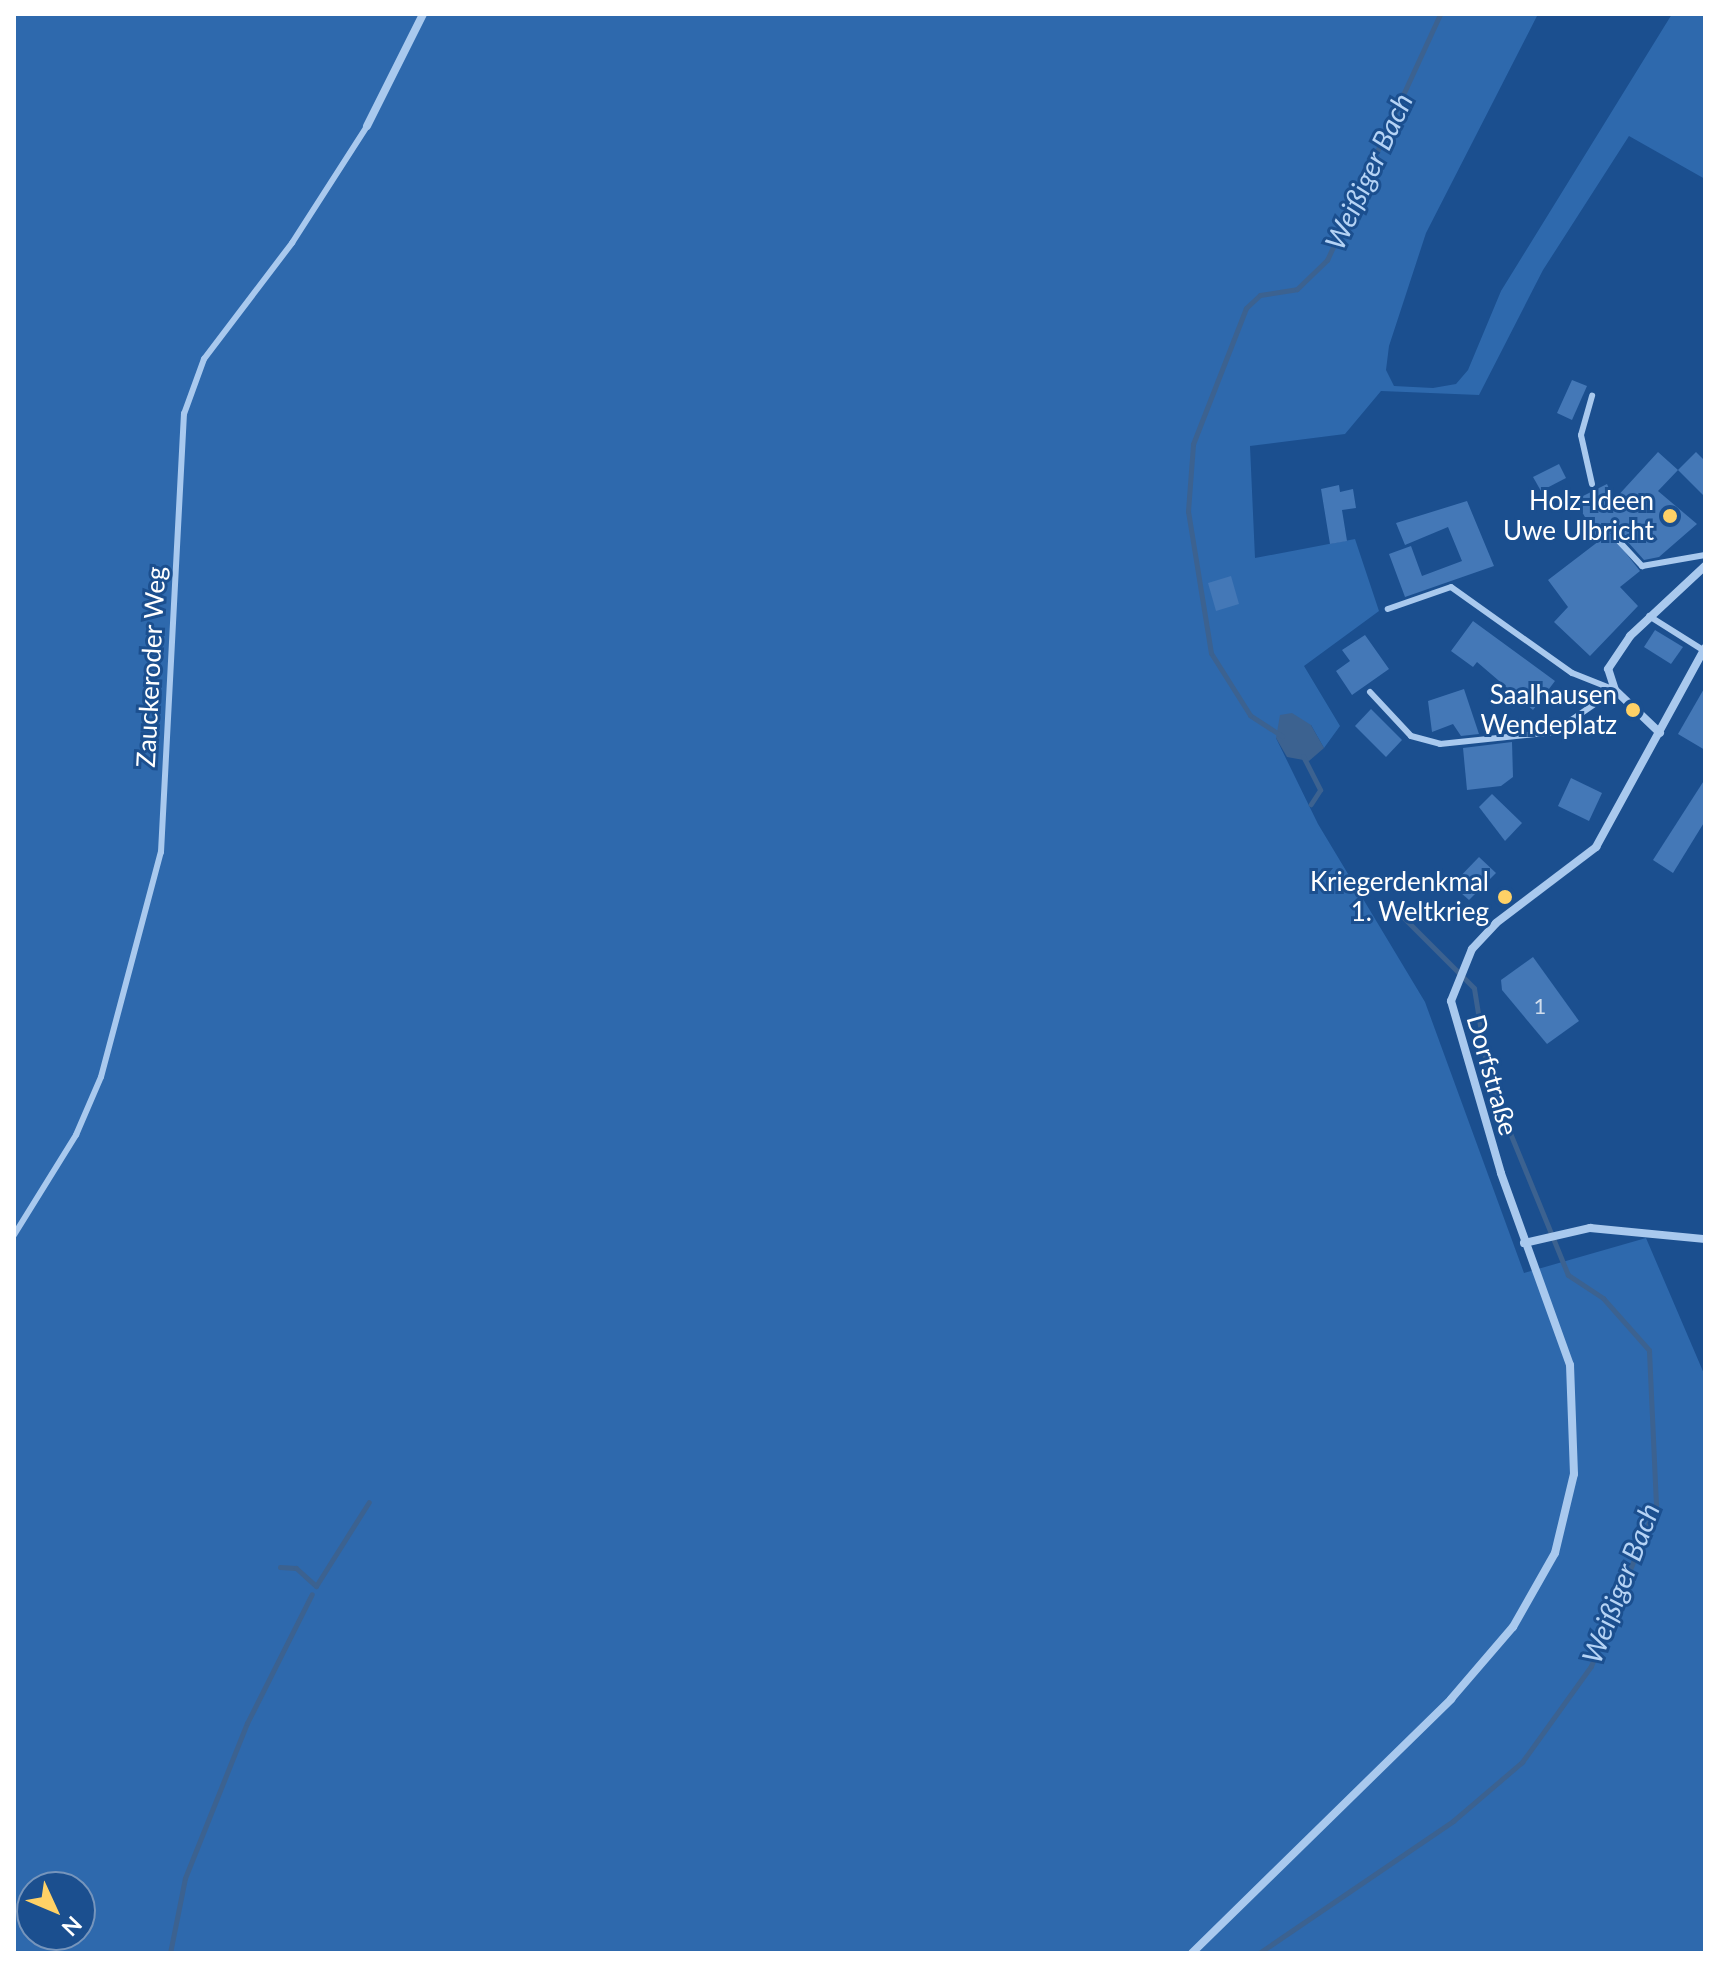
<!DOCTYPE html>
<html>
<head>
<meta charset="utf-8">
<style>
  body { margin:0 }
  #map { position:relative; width:1719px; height:1967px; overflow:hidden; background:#1b4f8f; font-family:Lato,sans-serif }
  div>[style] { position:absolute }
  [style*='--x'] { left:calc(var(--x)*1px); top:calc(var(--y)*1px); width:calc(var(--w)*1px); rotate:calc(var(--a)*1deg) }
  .green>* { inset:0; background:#2e69ad }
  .water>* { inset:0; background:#3c6290 }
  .stream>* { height:5px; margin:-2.5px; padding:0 2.5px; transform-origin:2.5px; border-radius:2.5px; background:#3c6290 }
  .building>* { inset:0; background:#4478b7 }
  .service>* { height:6px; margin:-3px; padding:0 3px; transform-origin:3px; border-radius:3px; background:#a9c9ee }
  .minor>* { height:8px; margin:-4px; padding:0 4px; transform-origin:4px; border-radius:4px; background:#a9c9ee }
  .dots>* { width:22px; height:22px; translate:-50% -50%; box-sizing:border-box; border:4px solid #1b4f8f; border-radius:50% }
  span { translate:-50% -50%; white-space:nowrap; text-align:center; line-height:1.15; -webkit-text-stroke:6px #1b4f8f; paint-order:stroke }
  .number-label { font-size:22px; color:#d0dded }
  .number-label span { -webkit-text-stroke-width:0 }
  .poi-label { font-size:26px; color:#fff }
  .right { translate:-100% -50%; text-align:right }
  .street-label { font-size:26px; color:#fff }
  .water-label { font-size:28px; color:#b5d3f5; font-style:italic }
  .frame { position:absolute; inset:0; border:16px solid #fff; pointer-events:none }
  .north { position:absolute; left:16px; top:1871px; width:80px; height:80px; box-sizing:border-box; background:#1b4f8f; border:2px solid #7695bc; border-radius:50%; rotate:134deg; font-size:22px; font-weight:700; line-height:32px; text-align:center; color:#fff }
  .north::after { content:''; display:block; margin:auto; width:28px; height:36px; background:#ffd166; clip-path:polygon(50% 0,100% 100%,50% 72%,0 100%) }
</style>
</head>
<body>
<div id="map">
  <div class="green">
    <i style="clip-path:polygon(evenodd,14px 14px,1538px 14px,1426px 233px,1389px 346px,1386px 370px,1394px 386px,1433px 388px,1456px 384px,1468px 370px,1501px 291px,1672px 14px,1705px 14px,1705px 179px,1629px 136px,1543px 270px,1479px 395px,1381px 391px,1345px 434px,1250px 446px,1255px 558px,1355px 539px,1379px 611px,1304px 666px,1340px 726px,1324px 748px,1311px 725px,1276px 738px,1318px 824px,1425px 1002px,1524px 1273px,1646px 1238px,1705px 1376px,1705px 1953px,14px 1953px,14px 14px,32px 1887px,80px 1887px,80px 1935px,32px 1935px,32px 1887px)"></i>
  </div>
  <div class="water">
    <i style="clip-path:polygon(1292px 713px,1311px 725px,1324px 748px,1309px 761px,1287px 757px,1276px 738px,1280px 715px)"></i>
  </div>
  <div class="stream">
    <i style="--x:1282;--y:736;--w:38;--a:-147"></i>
    <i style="--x:1250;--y:715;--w:73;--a:-122.2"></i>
    <i style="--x:1211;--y:653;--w:144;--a:-99.2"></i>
    <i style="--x:1188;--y:511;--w:67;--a:-85.7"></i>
    <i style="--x:1193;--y:444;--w:146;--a:-68.7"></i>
    <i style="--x:1246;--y:308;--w:19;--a:-43"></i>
    <i style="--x:1260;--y:295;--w:37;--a:-9"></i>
    <i style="--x:1297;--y:289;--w:42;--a:-44"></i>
    <i style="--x:1327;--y:260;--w:271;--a:-65.3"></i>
    <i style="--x:1303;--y:756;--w:38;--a:63"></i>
    <i style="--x:1320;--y:790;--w:17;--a:123"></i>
    <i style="--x:280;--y:1567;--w:16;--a:4"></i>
    <i style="--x:296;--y:1568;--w:27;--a:42"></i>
    <i style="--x:316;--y:1586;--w:99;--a:-57.8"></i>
    <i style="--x:170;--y:1953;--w:76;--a:-78.7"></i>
    <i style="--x:185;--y:1878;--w:167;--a:-68.2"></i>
    <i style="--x:247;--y:1723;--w:144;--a:-63.3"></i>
    <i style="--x:1259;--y:1953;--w:235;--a:-34.2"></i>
    <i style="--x:1453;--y:1821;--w:91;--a:-40.5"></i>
    <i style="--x:1522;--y:1762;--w:118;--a:-54.3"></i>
    <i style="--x:1591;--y:1666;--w:174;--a:-68"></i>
    <i style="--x:1656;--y:1505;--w:155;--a:-92.6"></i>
    <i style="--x:1649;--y:1350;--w:69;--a:-131.5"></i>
    <i style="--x:1603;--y:1298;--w:42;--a:-146.7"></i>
    <i style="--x:1568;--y:1275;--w:209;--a:-112.2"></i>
    <i style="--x:1489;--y:1081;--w:94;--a:-99.2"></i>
    <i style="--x:1474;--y:988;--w:117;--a:-135"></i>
  </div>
  <div class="building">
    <i style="clip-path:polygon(1572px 380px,1587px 386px,1572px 420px,1557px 413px)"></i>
    <i style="clip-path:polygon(1658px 452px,1678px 470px,1658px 491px,1697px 524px,1659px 557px,1644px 560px,1619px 532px,1610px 533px,1640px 571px,1620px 587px,1638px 606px,1590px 656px,1554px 622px,1568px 607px,1548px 580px,1599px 541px,1575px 500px,1607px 484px,1614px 500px)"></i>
    <i style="clip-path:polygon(1696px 452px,1705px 461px,1705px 497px,1678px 470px)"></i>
    <i style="clip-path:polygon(1559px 464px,1566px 478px,1541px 491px,1533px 477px)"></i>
    <i style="clip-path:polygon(1339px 485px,1340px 492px,1353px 489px,1356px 508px,1342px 510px,1347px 541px,1330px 544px,1321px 489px)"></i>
    <i style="clip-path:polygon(1467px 501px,1494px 566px,1405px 597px,1389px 554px,1411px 546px,1422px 576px,1462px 561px,1448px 527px,1405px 545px,1396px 523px)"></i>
    <i style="clip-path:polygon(1231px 576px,1239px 604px,1216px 611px,1208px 583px)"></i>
    <i style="clip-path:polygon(1473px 621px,1555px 681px,1533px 710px,1477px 662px,1473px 667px,1451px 651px)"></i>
    <i style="clip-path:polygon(1655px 630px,1683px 647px,1671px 664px,1644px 647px)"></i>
    <i style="clip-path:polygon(1365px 635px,1389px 669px,1352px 695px,1336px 671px,1350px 661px,1342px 650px)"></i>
    <i style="clip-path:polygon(1705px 687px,1705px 750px,1678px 734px)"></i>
    <i style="clip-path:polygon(1464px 689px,1479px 734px,1461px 736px,1453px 724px,1432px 732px,1428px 701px)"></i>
    <i style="clip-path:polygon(1371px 709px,1402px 740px,1386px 757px,1355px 726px)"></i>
    <i style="clip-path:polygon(1512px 742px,1513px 777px,1501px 786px,1467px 790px,1463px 748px)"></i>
    <i style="clip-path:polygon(1571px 778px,1602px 793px,1589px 821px,1558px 806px)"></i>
    <i style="clip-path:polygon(1705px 779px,1705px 821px,1673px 873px,1653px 860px)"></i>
    <i style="clip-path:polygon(1492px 794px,1522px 823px,1505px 841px,1479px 807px)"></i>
    <i style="clip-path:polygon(1479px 857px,1496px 873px,1469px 900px,1452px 885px)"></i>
    <i style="clip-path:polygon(1533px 957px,1579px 1021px,1547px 1044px,1502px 990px,1501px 980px)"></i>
  </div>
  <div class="service">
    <i style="--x:1592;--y:484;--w:50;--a:-102.7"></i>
    <i style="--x:1581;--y:435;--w:41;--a:-74.2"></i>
    <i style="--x:1615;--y:537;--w:40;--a:47"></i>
    <i style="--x:1642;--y:566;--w:64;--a:-9.9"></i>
    <i style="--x:1649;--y:616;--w:64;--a:32.2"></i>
    <i style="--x:1370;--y:692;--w:60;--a:47"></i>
    <i style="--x:1411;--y:736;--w:30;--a:15"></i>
    <i style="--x:1440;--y:744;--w:115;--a:-6"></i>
    <i style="--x:1554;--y:732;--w:74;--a:-34.5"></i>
    <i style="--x:1615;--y:690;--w:46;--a:-158.4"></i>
    <i style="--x:1572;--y:673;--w:148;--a:-144.6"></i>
    <i style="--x:1451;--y:587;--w:67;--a:160.8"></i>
    <i style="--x:14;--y:1235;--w:118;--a:-58.2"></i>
    <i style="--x:76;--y:1135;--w:63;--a:-66.7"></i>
    <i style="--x:101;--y:1077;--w:233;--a:-75.1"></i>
    <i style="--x:161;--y:852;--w:439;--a:-87"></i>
    <i style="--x:184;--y:414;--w:59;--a:-70"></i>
    <i style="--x:204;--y:359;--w:146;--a:-52.8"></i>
    <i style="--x:292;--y:243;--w:139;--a:-57.3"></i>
  </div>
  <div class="minor">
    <i style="--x:367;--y:126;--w:125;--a:-63.4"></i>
    <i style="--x:1660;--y:733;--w:62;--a:-136.3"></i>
    <i style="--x:1615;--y:690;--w:22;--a:-108"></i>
    <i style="--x:1608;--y:669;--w:40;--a:-56"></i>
    <i style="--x:1630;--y:636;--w:103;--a:-43"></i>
    <i style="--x:1524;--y:1243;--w:68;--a:-12.8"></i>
    <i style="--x:1590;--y:1228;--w:116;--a:5.5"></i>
    <i style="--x:1192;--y:1953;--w:363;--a:-44.4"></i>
    <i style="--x:1451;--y:1699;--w:95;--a:-49.3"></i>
    <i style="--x:1513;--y:1627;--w:85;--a:-60.4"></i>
    <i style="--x:1555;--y:1553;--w:81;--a:-76.5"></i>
    <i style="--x:1574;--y:1474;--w:109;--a:-92.1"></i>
    <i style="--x:1570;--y:1365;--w:204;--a:-109.8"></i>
    <i style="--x:1501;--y:1173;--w:179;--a:-106.2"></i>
    <i style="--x:1451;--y:1001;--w:56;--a:-68"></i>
    <i style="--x:1472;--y:949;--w:35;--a:-47"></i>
    <i style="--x:1496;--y:923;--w:126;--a:-37.2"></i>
    <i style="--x:1596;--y:847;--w:227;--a:-61.3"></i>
  </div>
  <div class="dots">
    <i style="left:1670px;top:516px;background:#ffd166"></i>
    <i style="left:1633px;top:710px;background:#ffd166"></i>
    <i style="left:1505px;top:897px;background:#ffd166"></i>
  </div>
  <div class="number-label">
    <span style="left:1540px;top:1006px">1</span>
  </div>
  <div class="poi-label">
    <span class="right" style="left:1654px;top:516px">Holz-Ideen<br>Uwe Ulbricht</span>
    <span class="right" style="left:1617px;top:710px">Saalhausen<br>Wendeplatz</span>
    <span class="right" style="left:1489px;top:897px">Kriegerdenkmal<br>1. Weltkrieg</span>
  </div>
  <div class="street-label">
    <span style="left:151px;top:667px;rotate:-87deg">Zauckeroder Weg</span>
    <span style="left:1492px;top:1075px;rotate:74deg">Dorfstraße</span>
  </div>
  <div class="water-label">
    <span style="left:1368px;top:171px;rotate:-65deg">Weißiger Bach</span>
    <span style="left:1620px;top:1583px;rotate:-69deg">Weißiger Bach</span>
  </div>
  <div class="frame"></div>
  <div class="north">N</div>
</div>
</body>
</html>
